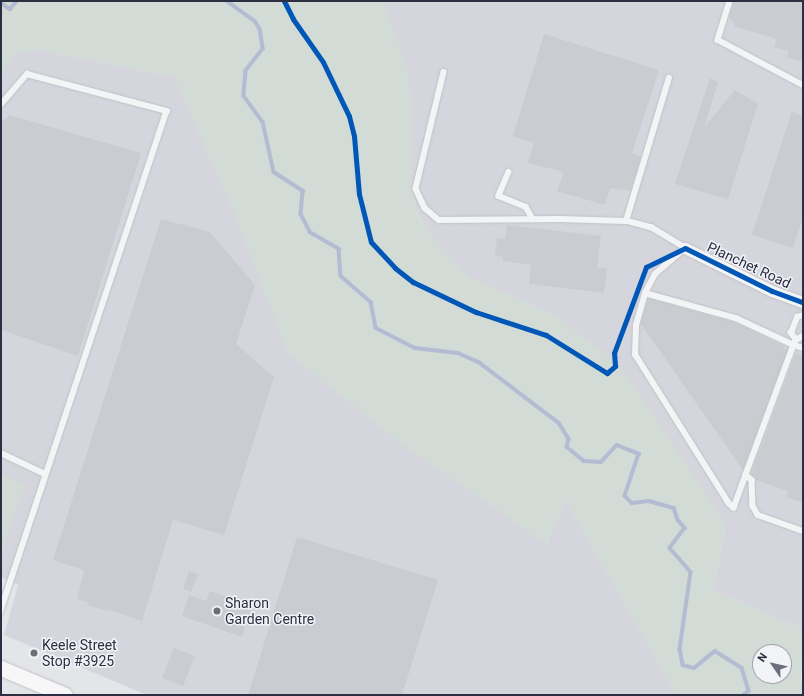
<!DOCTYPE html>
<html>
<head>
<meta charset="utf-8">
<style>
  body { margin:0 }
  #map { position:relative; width:804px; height:696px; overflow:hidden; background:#e4e5e9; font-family:Roboto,sans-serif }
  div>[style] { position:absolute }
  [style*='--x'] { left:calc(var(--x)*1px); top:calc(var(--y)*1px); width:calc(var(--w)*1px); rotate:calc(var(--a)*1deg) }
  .built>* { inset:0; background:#d5d6dd }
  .green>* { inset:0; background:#d2dbd5 }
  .stream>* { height:3.5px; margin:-1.75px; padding:0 1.75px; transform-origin:1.75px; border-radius:1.75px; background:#b4bbd2 }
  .building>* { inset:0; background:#cbccd1 }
  .roads { filter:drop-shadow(0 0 1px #c1c2c5) drop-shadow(0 0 1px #c1c2c5) }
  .lane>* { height:5.5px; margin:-2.75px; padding:0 2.75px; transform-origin:2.75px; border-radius:2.75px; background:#f3f4f6 }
  .street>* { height:11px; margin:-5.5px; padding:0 5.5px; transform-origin:5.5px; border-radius:5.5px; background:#f3f4f6 }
  .secondary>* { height:15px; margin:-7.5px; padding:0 7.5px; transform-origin:7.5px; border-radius:7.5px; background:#f7f7f7 }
  .cycleway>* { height:5px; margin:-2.5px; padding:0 2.5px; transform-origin:2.5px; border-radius:2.5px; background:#0057b8 }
  .dots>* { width:11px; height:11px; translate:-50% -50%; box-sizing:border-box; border:2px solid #f2f3f7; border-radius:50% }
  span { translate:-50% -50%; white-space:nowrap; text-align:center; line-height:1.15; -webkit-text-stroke:3px #f2f3f7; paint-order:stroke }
  .street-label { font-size:14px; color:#2c2e41 }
  .poi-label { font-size:14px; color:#2c2e41 }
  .left { translate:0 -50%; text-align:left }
  .frame { position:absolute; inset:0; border:2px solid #2c2e41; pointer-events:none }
  .north { position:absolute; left:752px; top:644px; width:40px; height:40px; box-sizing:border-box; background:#f2f3f7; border:1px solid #a3a4ae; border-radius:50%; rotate:304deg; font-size:11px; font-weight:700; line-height:16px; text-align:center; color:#2c2e41 }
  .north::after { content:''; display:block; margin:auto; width:14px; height:18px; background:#6c6e7c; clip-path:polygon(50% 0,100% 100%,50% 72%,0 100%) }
</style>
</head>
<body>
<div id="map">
  <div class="built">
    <i style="clip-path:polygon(382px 1px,803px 1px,803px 629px,713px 590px,726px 525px,558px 317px,469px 277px,434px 240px,416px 211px,411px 182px,407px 69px)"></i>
    <i style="clip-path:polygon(35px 49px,175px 77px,230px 203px,547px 544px,565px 499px,677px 695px,147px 695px,4px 635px,18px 585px,1px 577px,1px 553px,24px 485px,1px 475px,1px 76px,13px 55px)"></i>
  </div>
  <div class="green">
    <i style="clip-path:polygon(evenodd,1px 1px,384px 2px,407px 69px,411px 101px,411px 182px,416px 212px,434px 240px,469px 277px,558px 317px,622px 368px,726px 525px,713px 590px,803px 629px,801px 680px,803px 695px,677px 695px,565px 499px,547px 544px,400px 443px,288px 353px,230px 203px,175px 77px,35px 49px,13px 55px,1px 76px,1px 1px,760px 652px,784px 652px,784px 676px,760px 676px,760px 652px)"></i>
    <i style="clip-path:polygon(1px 475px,25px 485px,1px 553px)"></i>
  </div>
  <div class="stream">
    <i style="--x:227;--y:1;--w:34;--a:36"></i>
    <i style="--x:255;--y:21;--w:9;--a:58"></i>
    <i style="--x:260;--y:29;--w:20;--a:81"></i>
    <i style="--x:263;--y:49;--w:28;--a:128"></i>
    <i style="--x:246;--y:71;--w:25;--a:95"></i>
    <i style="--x:244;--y:96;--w:32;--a:54"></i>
    <i style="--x:263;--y:122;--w:51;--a:77.6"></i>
    <i style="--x:274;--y:172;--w:35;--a:33"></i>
    <i style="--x:303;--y:191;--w:23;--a:95"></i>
    <i style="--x:301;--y:214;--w:20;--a:63"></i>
    <i style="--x:310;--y:232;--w:34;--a:30"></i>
    <i style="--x:339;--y:249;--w:27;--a:86"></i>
    <i style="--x:341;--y:276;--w:40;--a:41"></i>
    <i style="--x:371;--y:302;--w:26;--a:79"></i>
    <i style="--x:376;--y:328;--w:44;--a:27.1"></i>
    <i style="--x:415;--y:348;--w:43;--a:6.6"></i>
    <i style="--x:458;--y:353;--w:24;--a:24"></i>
    <i style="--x:480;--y:363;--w:99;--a:37.2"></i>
    <i style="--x:559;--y:423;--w:19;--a:58"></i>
    <i style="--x:569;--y:439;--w:8;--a:104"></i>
    <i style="--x:567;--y:447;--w:22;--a:39"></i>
    <i style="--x:584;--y:461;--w:17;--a:3"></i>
    <i style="--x:601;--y:462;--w:23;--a:-47"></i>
    <i style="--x:617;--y:445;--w:24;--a:22"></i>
    <i style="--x:639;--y:454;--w:44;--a:108.4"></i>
    <i style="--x:625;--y:496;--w:10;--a:45"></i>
    <i style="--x:632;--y:503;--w:17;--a:-7"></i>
    <i style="--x:649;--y:501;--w:26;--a:16"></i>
    <i style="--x:674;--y:508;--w:13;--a:72"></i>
    <i style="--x:678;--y:520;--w:11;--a:49"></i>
    <i style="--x:685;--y:528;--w:25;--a:127"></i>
    <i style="--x:670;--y:548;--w:32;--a:49"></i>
    <i style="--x:691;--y:572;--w:78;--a:98.1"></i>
    <i style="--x:680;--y:649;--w:16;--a:79"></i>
    <i style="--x:683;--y:665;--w:11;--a:15"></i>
    <i style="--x:694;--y:668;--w:27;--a:-39"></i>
    <i style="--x:715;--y:651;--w:32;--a:32"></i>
    <i style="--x:742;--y:668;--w:24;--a:73"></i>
    <i style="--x:749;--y:691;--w:6;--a:141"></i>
    <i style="--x:1;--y:3;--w:11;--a:34"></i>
    <i style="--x:10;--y:9;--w:11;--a:-49"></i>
  </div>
  <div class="building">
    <i style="clip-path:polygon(734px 1px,803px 1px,803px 62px,787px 57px,789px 51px,774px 47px,777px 39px,736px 27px,729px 17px)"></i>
    <i style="clip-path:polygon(544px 34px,659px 70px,632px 153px,641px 157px,630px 191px,610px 188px,605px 205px,557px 191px,564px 172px,528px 163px,534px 143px,513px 136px)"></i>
    <i style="clip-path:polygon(710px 78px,718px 82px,704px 128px,735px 90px,758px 104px,728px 199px,675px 184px)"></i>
    <i style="clip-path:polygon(792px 111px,803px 117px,803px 217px,793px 248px,752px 235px)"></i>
    <i style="clip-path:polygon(9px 115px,141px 153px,78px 356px,1px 330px,1px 123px)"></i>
    <i style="clip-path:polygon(161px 219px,210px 232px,255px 285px,236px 344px,274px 377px,224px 535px,173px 520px,142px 621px,107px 609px,107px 611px,87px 605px,88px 602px,77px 599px,84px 570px,53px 560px)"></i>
    <i style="clip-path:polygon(507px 225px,601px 236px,597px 267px,607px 268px,604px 293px,529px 284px,531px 265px,503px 261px,503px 257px,495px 256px,497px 238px,505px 239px)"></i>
    <i style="clip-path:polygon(648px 298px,734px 322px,784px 346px,784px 348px,788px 350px,743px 470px,641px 324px)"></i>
    <i style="clip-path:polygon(796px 353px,803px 355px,803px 503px,786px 497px,788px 491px,756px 480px,751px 474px)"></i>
    <i style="clip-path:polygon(297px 537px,438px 580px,402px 695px,248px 695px)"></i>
    <i style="clip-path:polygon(189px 571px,198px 574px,191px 592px,183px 589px)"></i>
    <i style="clip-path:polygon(210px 591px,252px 606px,242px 637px,182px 616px,189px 595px,206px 601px)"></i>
    <i style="clip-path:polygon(174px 648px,195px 656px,183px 686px,162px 678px)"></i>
  </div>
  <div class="roads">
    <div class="lane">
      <i style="--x:730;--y:1;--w:41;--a:107.1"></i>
      <i style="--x:718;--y:40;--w:96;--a:27.9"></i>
      <i style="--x:444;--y:72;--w:120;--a:103.5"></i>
      <i style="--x:416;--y:189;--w:21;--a:65"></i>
      <i style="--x:425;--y:208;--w:18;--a:41"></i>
      <i style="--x:439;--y:220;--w:121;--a:-0.5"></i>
      <i style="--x:560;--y:219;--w:66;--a:1.7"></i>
      <i style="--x:1;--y:104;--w:40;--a:-49"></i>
      <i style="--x:27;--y:74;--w:145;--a:14.8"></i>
      <i style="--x:167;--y:111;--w:527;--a:108.37"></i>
      <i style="--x:509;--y:172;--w:26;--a:113"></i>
      <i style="--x:499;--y:196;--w:29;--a:22"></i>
      <i style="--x:526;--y:207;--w:14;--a:60"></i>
      <i style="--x:645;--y:293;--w:21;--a:-62"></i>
      <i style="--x:655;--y:274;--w:40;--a:-41"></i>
      <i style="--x:685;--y:248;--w:39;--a:-149"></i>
      <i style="--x:652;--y:228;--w:27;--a:-165"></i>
      <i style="--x:626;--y:221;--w:149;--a:-73.3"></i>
      <i style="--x:796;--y:340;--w:5;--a:112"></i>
      <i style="--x:794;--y:345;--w:139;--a:110.3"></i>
      <i style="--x:746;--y:475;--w:35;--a:110"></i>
      <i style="--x:734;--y:508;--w:6;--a:-141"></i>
      <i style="--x:729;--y:504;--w:176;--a:-122.2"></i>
      <i style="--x:635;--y:355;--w:30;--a:-88"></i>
      <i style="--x:636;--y:325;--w:33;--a:-74"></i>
      <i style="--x:645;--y:293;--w:94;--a:15.4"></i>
      <i style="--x:736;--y:318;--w:64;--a:25"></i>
      <i style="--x:794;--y:345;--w:9;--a:18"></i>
      <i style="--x:796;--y:340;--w:9;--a:-126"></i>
      <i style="--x:791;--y:333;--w:17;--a:-69"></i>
      <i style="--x:797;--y:317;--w:6;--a:-18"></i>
      <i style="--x:796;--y:340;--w:8;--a:-30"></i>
      <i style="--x:1;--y:453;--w:49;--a:25.5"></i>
      <i style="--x:746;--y:475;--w:8;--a:40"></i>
      <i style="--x:752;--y:480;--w:26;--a:88"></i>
      <i style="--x:753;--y:506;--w:10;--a:61"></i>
      <i style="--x:758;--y:515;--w:48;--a:19.6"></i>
    </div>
    <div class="street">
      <i style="--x:685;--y:248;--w:97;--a:26.3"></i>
      <i style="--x:772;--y:291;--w:33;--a:20"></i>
    </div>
    <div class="secondary">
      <i style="--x:1;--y:668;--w:69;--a:22.9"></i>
    </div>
  </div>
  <div class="cycleway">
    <i style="--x:284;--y:1;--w:20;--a:63"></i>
    <i style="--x:293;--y:19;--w:52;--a:55.1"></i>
    <i style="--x:323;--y:62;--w:60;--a:64.3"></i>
    <i style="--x:349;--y:116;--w:21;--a:76"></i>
    <i style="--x:354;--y:136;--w:58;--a:85.1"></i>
    <i style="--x:359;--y:194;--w:49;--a:76"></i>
    <i style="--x:371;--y:242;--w:35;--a:47"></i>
    <i style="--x:395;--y:268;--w:23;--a:38"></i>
    <i style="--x:413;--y:282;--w:70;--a:25.5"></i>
    <i style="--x:476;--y:312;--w:74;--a:18.2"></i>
    <i style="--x:546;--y:335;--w:72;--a:31.9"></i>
    <i style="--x:607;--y:373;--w:11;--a:-41"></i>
    <i style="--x:615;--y:366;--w:13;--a:-94"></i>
    <i style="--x:614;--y:353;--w:92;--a:-69.6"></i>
    <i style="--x:646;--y:267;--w:43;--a:-26"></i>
    <i style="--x:685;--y:248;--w:97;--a:26.3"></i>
    <i style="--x:772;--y:291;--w:33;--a:20"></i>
  </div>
  <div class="dots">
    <i style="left:217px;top:611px;background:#6c6e7c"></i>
    <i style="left:34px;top:653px;background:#6c6e7c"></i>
  </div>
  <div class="street-label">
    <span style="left:749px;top:265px;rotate:25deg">Planchet Road</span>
  </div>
  <div class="poi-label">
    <span class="left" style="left:225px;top:611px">Sharon<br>Garden Centre</span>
    <span class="left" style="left:42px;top:653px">Keele Street<br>Stop #3925</span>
  </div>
  <div class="frame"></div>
  <div class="north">N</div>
</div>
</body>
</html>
